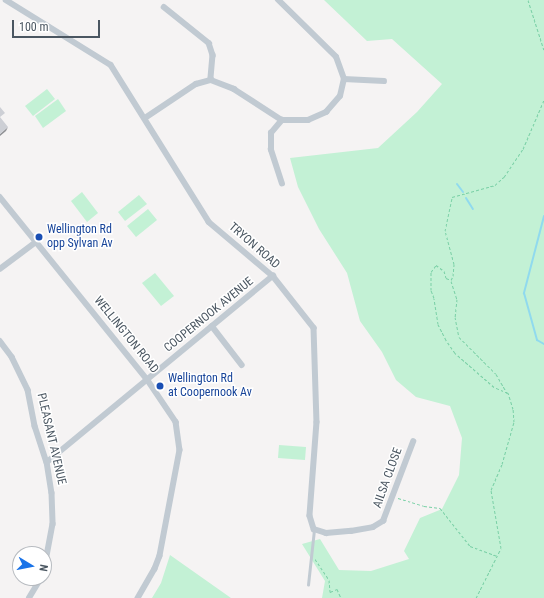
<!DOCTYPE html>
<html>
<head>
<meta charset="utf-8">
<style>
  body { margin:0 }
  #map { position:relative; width:544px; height:598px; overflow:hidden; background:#f5f3f3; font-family:"Roboto Condensed",sans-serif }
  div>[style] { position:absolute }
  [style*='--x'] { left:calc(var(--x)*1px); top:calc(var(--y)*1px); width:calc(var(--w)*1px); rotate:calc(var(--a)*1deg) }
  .green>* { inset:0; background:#c3f1d5 }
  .stream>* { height:2px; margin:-1px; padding:0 1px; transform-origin:1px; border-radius:1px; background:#90daee }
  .path>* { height:1px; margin-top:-0.5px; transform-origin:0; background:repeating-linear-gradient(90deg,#7ad0a6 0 3px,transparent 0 5px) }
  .lane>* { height:2.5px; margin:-1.25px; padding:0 1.25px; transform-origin:1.25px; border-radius:1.25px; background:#c1cad2 }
  .street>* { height:5.5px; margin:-2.75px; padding:0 2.75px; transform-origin:2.75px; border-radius:2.75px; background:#c1cad2 }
  .shaded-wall>* { inset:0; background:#909195 }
  .building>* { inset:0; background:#cdcfd5 }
  .dots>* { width:11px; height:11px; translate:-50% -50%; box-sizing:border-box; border:2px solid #fff; border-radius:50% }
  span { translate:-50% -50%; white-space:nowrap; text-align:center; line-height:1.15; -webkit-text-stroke:3px #fff; paint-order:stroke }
  .transit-label { font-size:12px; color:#164399 }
  .left { translate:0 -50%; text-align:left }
  .street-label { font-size:12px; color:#4a5661 }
  .north { position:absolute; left:12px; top:546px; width:40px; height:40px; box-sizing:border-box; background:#fff; border:1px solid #b7bbc0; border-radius:50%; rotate:100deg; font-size:11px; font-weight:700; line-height:16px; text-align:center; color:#4a5661 }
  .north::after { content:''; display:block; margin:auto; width:14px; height:18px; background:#1a73e8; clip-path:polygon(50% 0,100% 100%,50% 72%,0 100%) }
  .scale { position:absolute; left:12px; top:20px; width:88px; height:18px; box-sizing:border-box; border:2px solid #4a5661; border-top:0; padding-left:5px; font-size:12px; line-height:14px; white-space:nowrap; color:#4a5661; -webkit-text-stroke:3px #fff; paint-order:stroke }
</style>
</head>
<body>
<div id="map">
  <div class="green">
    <i style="clip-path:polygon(324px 0,544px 0,544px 598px,322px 598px,325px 581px,302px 544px,320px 539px,339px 570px,371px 571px,409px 559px,404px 551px,420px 518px,442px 509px,459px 475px,462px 438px,450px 406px,416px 397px,396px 380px,382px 352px,360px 321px,347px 273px,319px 229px,298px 187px,290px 158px,378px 148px,417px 112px,442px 84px,392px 39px,367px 41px)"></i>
    <i style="clip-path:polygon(47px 89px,55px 99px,33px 116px,25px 106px)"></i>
    <i style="clip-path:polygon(58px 99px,66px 111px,43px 128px,35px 116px)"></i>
    <i style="clip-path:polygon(82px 192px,98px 213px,87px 222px,71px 201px)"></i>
    <i style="clip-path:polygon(139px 195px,147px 204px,125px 221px,118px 212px)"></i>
    <i style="clip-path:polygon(148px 209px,157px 220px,136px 237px,127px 226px)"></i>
    <i style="clip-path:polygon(155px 273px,174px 296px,161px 306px,142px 283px)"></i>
    <i style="clip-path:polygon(279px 445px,306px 447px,305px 460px,278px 458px)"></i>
    <i style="clip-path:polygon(170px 555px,231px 598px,152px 598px,161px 583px)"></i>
  </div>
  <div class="stream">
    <i style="--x:457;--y:184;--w:10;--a:53"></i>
    <i style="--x:466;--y:198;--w:13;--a:58"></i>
    <i style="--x:544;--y:216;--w:80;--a:104.6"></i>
    <i style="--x:524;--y:293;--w:49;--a:74.5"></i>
    <i style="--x:537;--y:340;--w:8;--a:30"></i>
  </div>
  <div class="path">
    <i style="--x:528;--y:0;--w:52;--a:72.3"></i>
    <i style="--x:451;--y:281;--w:19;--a:72"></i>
    <i style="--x:457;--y:299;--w:18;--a:96"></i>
    <i style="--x:455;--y:317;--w:20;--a:79"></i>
    <i style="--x:459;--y:337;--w:52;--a:45"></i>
    <i style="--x:496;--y:374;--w:22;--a:60"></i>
    <i style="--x:398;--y:498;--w:27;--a:17"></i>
    <i style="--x:424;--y:506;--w:16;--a:7"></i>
    <i style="--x:440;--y:508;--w:48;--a:51.7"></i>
    <i style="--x:470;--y:546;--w:29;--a:20"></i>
    <i style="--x:315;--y:559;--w:25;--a:56"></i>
    <i style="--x:329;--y:580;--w:12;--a:85"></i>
    <i style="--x:330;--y:592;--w:8;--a:-23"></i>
    <i style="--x:337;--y:589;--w:10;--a:66"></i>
    <i style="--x:476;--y:598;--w:56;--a:-63.4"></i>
    <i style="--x:501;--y:548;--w:59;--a:-99.8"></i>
    <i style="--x:491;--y:490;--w:28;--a:-67"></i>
    <i style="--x:502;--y:464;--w:44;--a:-74.1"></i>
    <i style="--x:514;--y:422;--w:13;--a:-94"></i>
    <i style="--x:513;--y:409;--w:17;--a:-107"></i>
    <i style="--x:508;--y:393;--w:15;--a:-157"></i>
    <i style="--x:494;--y:387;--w:52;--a:-138.9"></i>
    <i style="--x:455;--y:353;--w:16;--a:-125"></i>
    <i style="--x:446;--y:340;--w:18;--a:-117"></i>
    <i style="--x:438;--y:324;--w:26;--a:-99"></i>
    <i style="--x:434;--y:298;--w:9;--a:-111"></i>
    <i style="--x:431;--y:290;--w:18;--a:-90"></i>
    <i style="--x:431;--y:272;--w:9;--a:-54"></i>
    <i style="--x:436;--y:265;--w:10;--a:37"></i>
    <i style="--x:444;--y:271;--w:7;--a:74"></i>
    <i style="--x:446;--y:278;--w:5;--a:22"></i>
    <i style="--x:451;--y:280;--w:4;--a:-63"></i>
    <i style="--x:453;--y:276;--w:12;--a:-85"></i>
    <i style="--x:454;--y:264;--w:34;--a:-105"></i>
    <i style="--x:445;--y:231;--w:35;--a:-78"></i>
    <i style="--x:452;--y:197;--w:45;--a:-15.6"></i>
    <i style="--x:495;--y:185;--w:12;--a:-42"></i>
    <i style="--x:504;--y:177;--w:34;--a:-56"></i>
    <i style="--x:523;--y:149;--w:53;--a:-66.8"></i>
  </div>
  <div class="lane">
    <i style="--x:308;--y:585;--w:55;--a:-83.8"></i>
  </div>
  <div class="street">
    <i style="--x:6;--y:0;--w:123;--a:31.8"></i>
    <i style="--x:111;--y:65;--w:185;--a:58"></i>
    <i style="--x:209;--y:222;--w:84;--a:40.2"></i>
    <i style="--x:273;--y:276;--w:66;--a:51.7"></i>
    <i style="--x:314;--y:328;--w:94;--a:88.2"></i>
    <i style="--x:317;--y:422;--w:94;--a:94.3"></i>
    <i style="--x:310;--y:516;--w:14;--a:73"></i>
    <i style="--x:314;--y:529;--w:13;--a:18"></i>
    <i style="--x:326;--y:533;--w:25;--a:-5"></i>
    <i style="--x:351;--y:531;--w:22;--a:-10"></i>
    <i style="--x:373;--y:527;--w:12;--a:-31"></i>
    <i style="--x:383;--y:521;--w:85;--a:-69.2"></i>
    <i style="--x:164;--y:7;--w:58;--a:38.7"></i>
    <i style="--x:209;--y:43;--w:13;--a:72"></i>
    <i style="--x:213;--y:55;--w:25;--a:95"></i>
    <i style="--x:344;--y:79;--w:40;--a:2.9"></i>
    <i style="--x:145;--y:118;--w:61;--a:-33.7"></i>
    <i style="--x:196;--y:84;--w:16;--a:-15"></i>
    <i style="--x:211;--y:80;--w:25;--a:21"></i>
    <i style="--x:234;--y:89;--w:57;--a:32.9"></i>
    <i style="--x:282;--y:120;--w:26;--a:0"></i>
    <i style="--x:308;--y:120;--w:20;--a:-24"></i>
    <i style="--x:326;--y:112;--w:21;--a:-49"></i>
    <i style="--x:340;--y:96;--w:17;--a:-77"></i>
    <i style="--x:344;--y:79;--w:23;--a:-110"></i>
    <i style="--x:336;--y:57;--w:81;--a:-135.5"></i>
    <i style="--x:282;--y:184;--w:36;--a:-108"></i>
    <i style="--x:271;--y:150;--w:17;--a:-90"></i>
    <i style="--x:271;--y:133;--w:17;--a:-50"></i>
    <i style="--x:0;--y:197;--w:234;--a:51.1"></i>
    <i style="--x:147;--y:379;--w:52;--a:56"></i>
    <i style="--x:176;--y:422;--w:28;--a:82"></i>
    <i style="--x:180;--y:450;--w:108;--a:100.7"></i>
    <i style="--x:160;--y:556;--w:14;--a:111"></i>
    <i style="--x:155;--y:569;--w:34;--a:120"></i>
    <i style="--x:0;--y:269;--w:45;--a:-36.9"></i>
    <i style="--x:212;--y:326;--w:49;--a:52.4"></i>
    <i style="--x:0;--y:341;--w:20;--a:53"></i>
    <i style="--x:12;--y:357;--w:37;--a:64"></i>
    <i style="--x:28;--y:390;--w:37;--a:79"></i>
    <i style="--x:35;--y:426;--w:38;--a:72"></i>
    <i style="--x:47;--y:462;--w:31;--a:81"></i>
    <i style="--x:52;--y:493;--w:31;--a:88"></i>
    <i style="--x:53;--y:524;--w:49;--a:100.6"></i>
    <i style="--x:47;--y:462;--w:293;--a:-39.5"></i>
    <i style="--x:29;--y:598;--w:23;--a:-59"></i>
  </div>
  <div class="shaded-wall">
    <i style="clip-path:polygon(8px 127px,6px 131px,0 136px,0 134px)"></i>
  </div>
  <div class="building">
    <i style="clip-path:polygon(0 107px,5px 113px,0 117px,8px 127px,0 134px)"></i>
  </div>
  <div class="dots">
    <i style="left:39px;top:237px;background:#1a4fb4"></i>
    <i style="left:160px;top:386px;background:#1a4fb4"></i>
  </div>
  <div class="transit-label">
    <span class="left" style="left:47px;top:237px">Wellington Rd<br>opp Sylvan Av</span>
    <span class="left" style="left:168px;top:386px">Wellington Rd<br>at Coopernook Av</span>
  </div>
  <div class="street-label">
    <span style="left:254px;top:246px;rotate:41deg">TRYON ROAD</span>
    <span style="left:209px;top:315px;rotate:-39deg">COOPERNOOK AVENUE</span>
    <span style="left:126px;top:335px;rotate:51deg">WELLINGTON ROAD</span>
    <span style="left:51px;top:439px;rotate:77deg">PLEASANT AVENUE</span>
    <span style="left:388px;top:478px;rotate:-70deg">AILSA CLOSE</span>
  </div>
  <div class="north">N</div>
  <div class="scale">100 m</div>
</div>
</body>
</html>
